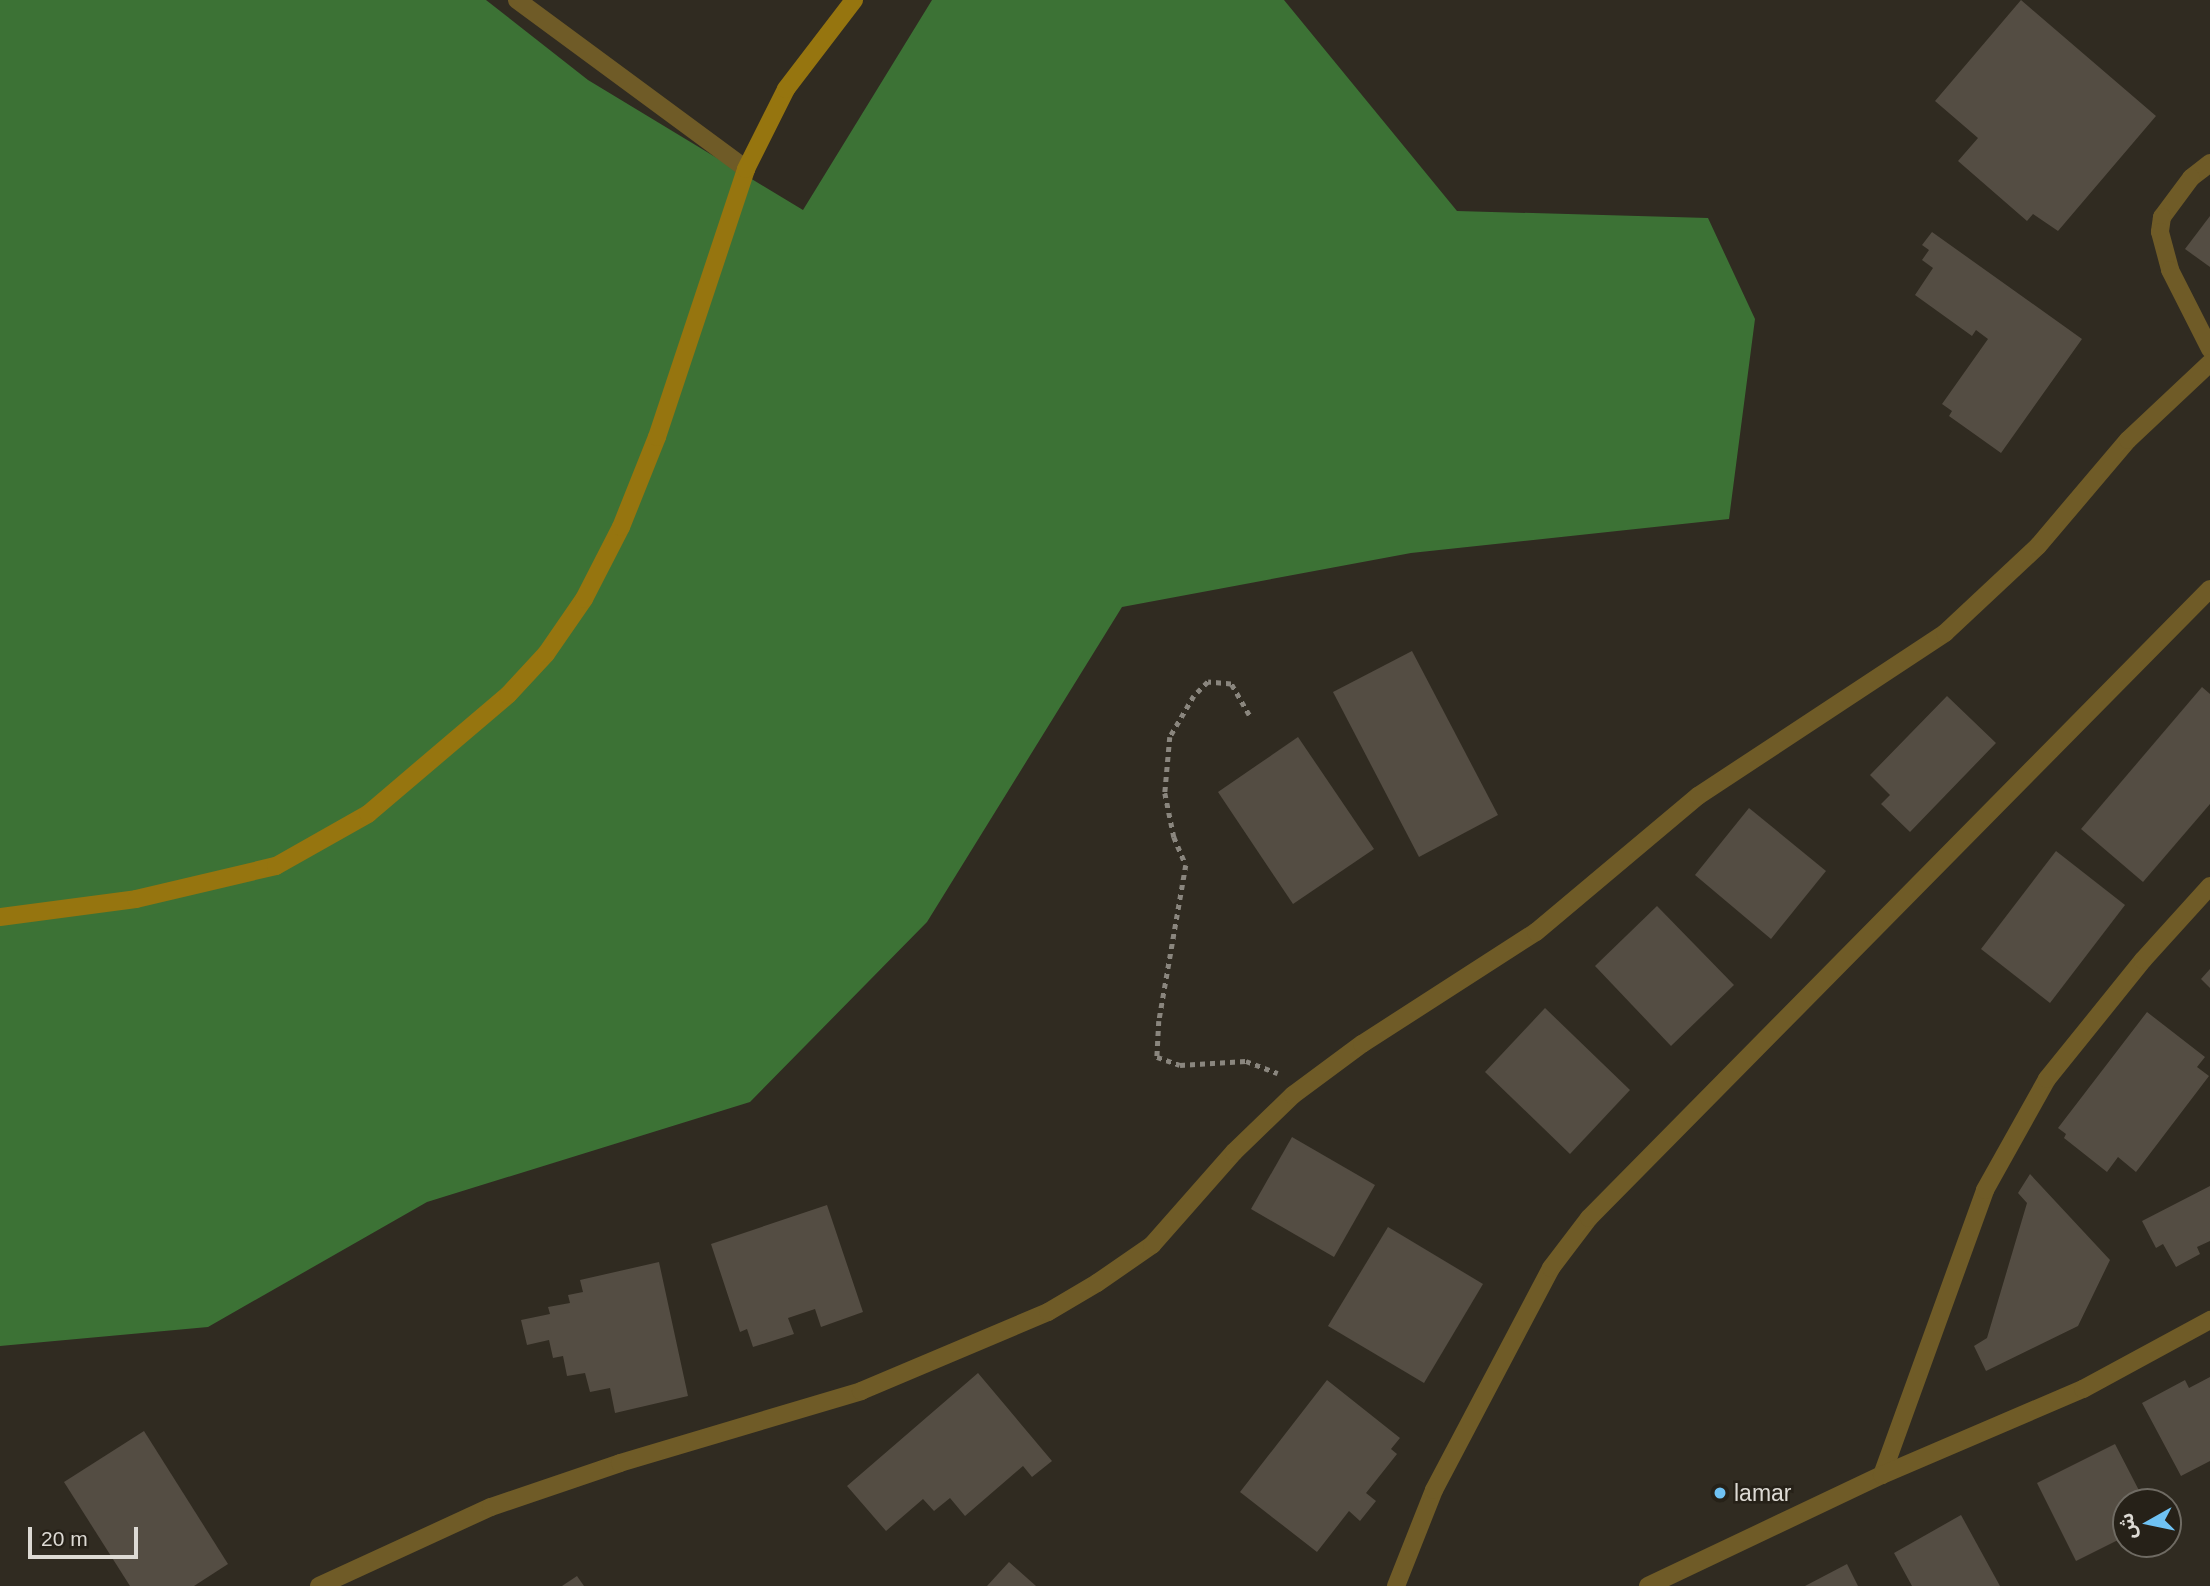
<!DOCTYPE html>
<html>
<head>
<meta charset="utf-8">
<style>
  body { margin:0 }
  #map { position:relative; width:2210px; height:1586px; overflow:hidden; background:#302b21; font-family:Helvetica,"Noto Sans Arabic",sans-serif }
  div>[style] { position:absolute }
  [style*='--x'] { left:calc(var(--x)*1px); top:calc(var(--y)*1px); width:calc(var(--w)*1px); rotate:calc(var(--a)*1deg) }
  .forest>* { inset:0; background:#3c7235 }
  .building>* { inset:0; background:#544d43 }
  .path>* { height:4.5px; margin-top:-2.25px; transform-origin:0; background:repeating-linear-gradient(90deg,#8a867e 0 5px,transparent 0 10px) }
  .street>* { height:18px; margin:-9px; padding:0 9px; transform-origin:9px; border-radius:9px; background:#6f5b27 }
  .secondary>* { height:18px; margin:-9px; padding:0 9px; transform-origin:9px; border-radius:9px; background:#96750f }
  .dots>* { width:19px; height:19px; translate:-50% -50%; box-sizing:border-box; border:4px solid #262118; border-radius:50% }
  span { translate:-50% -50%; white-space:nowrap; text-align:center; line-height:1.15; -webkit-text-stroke:5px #262118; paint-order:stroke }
  .poi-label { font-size:23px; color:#dddad4 }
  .left { translate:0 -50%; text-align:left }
  .north { position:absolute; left:2112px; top:1488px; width:70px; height:70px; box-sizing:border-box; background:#262118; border:2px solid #6f6b63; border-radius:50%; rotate:261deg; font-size:19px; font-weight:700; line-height:28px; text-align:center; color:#dddad4 }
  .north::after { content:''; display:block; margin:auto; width:24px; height:32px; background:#6fc2f4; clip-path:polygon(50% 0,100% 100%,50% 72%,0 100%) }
  .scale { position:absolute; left:28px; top:1527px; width:110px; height:32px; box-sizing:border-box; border:4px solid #dddad4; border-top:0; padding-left:9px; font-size:21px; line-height:24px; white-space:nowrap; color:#dddad4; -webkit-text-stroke:5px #262118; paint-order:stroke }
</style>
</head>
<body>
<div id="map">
  <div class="forest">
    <i style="clip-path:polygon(0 0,486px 0,588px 80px,803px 210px,932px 0,1284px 0,1457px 211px,1708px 218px,1755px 319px,1729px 519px,1411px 553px,1122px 607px,927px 922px,750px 1102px,427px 1202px,208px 1327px,0 1346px)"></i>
  </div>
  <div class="building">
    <i style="clip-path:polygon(2021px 0,2156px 116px,2058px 231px,2033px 214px,2027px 221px,1958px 161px,1978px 138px,1935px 101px)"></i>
    <i style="clip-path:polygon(2210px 216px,2210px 267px,2185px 249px)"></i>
    <i style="clip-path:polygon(1932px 232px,2082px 339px,2001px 453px,1949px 416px,1952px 411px,1942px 404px,1988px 339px,1976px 330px,1972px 336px,1915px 295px,1933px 268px,1922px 260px,1929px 250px,1922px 245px)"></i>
    <i style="clip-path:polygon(1412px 651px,1498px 815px,1419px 857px,1333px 692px)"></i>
    <i style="clip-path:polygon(2202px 687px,2210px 694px,2210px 804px,2143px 882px,2081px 829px)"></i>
    <i style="clip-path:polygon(1947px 696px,1996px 743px,1910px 832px,1881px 804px,1890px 795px,1870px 775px)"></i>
    <i style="clip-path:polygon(1298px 737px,1374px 849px,1293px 904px,1218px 792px)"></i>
    <i style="clip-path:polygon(1749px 808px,1826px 871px,1771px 939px,1695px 875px)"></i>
    <i style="clip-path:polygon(2056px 851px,2125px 905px,2050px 1003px,1981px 949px)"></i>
    <i style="clip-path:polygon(1657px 906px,1734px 985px,1671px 1046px,1595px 966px)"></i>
    <i style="clip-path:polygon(2210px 969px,2210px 988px,2201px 979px)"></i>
    <i style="clip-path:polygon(1545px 1008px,1630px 1090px,1570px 1154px,1485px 1072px)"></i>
    <i style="clip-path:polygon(2147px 1012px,2205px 1057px,2197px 1067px,2209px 1076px,2136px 1172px,2118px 1157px,2107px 1172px,2064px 1138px,2066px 1134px,2058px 1128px)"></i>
    <i style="clip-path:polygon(1292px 1137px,1375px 1185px,1334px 1257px,1251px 1209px)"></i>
    <i style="clip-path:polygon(2030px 1174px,2110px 1260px,2078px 1326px,1986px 1371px,1974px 1346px,1987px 1338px,2027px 1203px,2018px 1193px)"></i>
    <i style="clip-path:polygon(2210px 1186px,2210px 1241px,2197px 1247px,2200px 1254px,2176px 1267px,2163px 1244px,2156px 1248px,2142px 1221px)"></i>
    <i style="clip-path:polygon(827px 1205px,863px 1312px,821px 1327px,815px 1309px,788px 1318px,794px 1334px,753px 1347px,747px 1329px,740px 1332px,711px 1244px)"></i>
    <i style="clip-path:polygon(1388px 1227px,1483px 1284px,1424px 1383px,1328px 1326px)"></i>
    <i style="clip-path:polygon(659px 1262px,688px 1396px,615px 1413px,610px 1388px,590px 1392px,585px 1373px,567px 1376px,563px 1356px,553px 1358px,549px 1340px,527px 1345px,521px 1320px,550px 1314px,548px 1307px,570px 1303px,568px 1295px,583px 1292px,580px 1280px)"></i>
    <i style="clip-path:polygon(978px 1373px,1052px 1461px,1032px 1477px,1023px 1466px,965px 1516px,950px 1498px,934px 1511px,923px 1499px,886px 1531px,847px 1486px)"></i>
    <i style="clip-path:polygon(2210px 1377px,2210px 1461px,2181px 1476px,2142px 1403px,2185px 1380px,2189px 1388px)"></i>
    <i style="clip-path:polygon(1327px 1380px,1400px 1438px,1391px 1449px,1397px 1454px,1366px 1493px,1376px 1501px,1360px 1521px,1349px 1511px,1317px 1552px,1240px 1492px)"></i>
    <i style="clip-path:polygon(144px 1431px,228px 1564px,194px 1586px,130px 1586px,64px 1482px)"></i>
    <i style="clip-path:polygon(2115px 1444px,2145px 1502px,2126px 1502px,2126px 1536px,2076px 1561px,2037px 1483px)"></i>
    <i style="clip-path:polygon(1961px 1515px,2000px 1586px,1912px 1586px,1894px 1553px)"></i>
    <i style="clip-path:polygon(1009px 1562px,1036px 1586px,987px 1586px)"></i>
    <i style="clip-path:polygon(1847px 1564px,1858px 1586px,1805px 1586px)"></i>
    <i style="clip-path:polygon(577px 1576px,584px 1586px,562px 1586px)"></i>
  </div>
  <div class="path">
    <i style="--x:1249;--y:715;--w:36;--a:-120"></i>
    <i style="--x:1231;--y:684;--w:23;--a:-175"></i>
    <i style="--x:1208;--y:682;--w:20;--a:135"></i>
    <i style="--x:1194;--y:696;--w:48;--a:120.3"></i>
    <i style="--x:1170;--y:737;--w:56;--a:95.1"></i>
    <i style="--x:1165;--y:793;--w:45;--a:78.4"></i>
    <i style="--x:1174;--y:837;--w:30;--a:67"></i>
    <i style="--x:1186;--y:865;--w:158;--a:99.8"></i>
    <i style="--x:1159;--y:1021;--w:36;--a:93"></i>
    <i style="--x:1157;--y:1057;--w:24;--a:19"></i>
    <i style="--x:1180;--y:1065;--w:66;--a:-3.5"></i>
    <i style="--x:1246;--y:1061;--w:34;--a:21"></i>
  </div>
  <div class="street">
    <i style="--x:517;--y:0;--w:285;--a:36.4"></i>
    <i style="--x:2210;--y:163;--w:24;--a:142"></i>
    <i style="--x:2191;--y:178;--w:49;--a:126.6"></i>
    <i style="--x:2162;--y:217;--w:15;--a:98"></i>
    <i style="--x:2160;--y:232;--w:39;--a:75"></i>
    <i style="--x:2170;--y:270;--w:89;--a:63.1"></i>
    <i style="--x:1882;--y:1475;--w:303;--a:-70.1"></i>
    <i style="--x:1985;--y:1190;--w:127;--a:-60.8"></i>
    <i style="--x:2047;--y:1079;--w:153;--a:-51.1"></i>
    <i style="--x:2143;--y:960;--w:100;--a:-47.8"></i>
    <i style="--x:319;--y:1586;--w:189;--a:-24.7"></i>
    <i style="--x:491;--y:1507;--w:136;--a:-18.8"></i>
    <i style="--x:620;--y:1463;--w:252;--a:-16.6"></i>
    <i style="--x:861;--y:1391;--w:203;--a:-22.9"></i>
    <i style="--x:1048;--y:1312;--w:57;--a:-30.6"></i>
    <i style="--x:1097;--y:1283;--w:67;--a:-34.6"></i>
    <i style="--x:1152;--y:1245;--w:124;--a:-48.6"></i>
    <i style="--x:1234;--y:1152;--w:82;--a:-44"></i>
    <i style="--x:1293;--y:1095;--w:86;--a:-36.5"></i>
    <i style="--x:1362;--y:1044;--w:207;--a:-32.8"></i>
    <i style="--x:1536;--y:932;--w:212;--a:-40"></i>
    <i style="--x:1698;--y:796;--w:296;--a:-33.4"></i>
    <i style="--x:1945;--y:633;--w:127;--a:-43.1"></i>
    <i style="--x:2038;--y:546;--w:139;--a:-49.7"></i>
    <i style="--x:2128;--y:440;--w:112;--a:-43.2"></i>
    <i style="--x:1396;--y:1586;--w:103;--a:-68.4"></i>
    <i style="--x:1434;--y:1490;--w:251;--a:-62.2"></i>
    <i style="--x:1551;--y:1268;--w:63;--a:-52.8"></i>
    <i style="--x:1589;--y:1218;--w:884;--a:-45.37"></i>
    <i style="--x:1648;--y:1586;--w:259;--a:-25.4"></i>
    <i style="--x:1882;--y:1475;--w:219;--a:-23.2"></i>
    <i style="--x:2083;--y:1389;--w:145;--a:-28.5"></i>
  </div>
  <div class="secondary">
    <i style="--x:0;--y:917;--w:137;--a:-7.5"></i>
    <i style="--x:136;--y:899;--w:144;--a:-13.3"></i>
    <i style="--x:276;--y:866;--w:106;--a:-29.5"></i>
    <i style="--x:368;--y:814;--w:184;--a:-40.4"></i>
    <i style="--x:508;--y:695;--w:56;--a:-47.2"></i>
    <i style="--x:546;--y:654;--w:67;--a:-55.4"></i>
    <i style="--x:584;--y:599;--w:81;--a:-62.8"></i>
    <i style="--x:621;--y:527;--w:97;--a:-68.2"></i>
    <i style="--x:657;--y:437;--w:282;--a:-71.6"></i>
    <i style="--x:746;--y:169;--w:89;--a:-63.4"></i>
    <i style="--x:786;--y:89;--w:112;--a:-52.6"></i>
  </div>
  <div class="dots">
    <i style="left:1720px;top:1493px;background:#6fc2f4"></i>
  </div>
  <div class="poi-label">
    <span class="left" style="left:1734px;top:1493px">lamar</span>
  </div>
  <div class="north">ش</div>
  <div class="scale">20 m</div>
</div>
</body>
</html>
